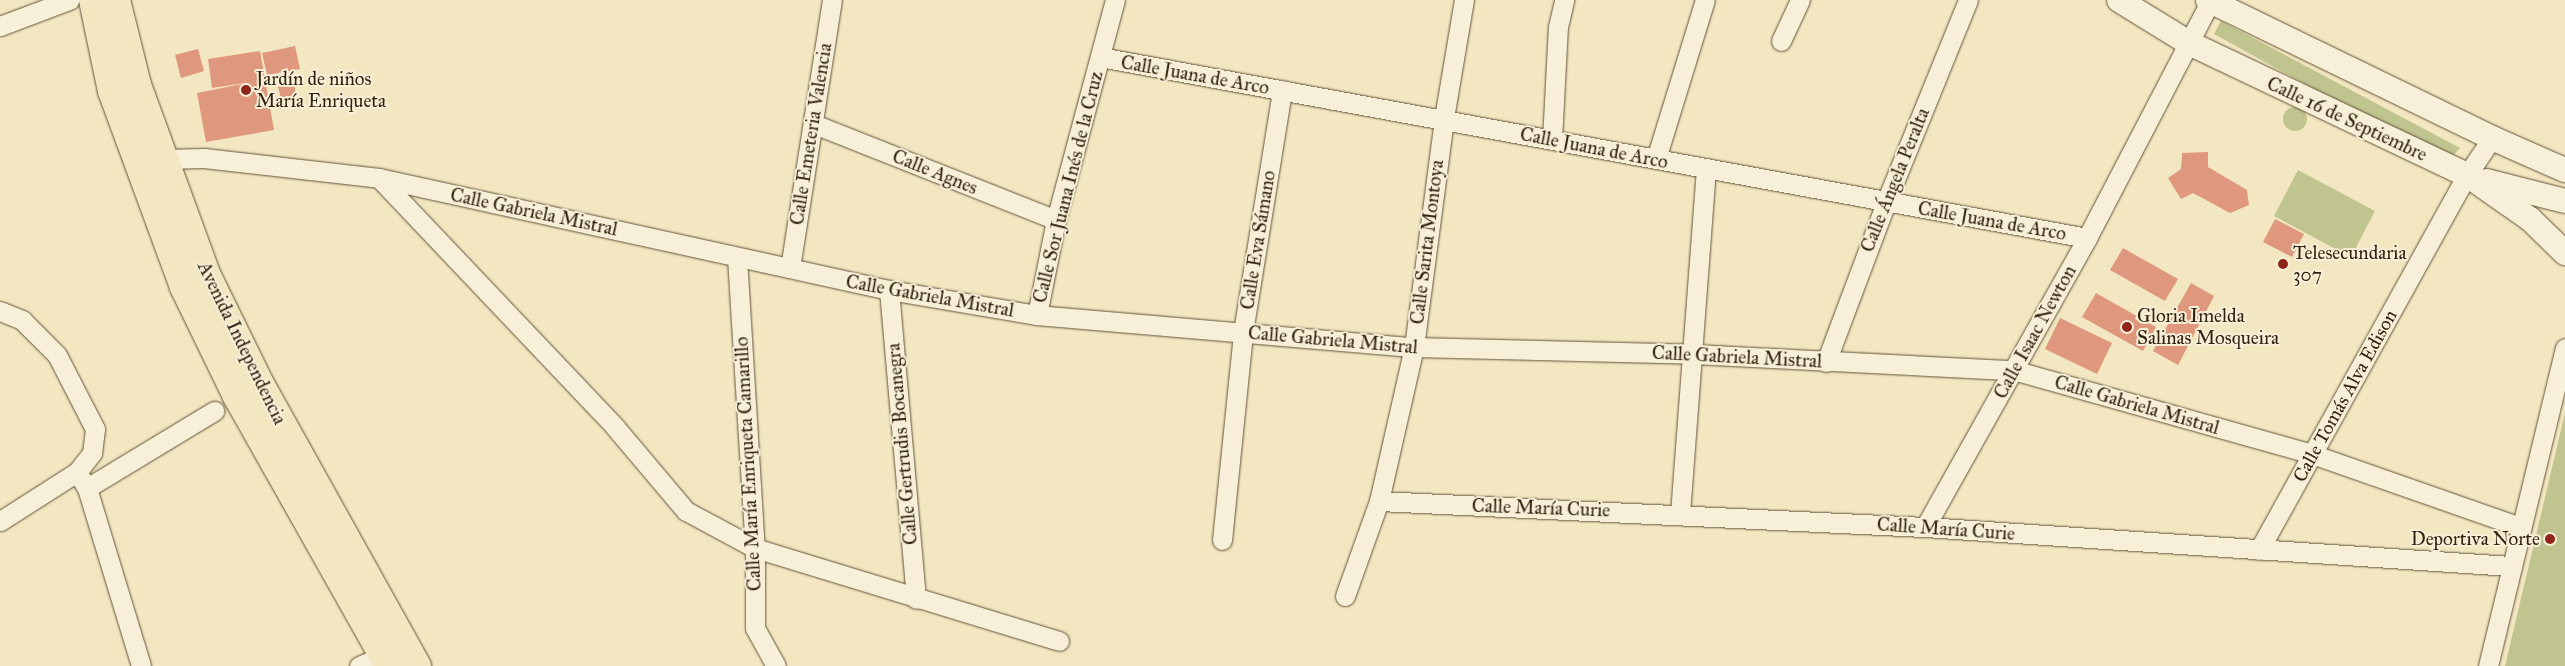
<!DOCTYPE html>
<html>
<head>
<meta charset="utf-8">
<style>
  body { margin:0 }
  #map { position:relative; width:2565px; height:666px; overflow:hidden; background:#f3e7c1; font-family:"IM FELL Great Primer",serif }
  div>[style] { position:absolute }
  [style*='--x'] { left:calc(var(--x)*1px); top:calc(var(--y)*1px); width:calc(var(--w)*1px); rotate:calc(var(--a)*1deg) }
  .green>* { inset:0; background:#c0c48f }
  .round { border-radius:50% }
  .building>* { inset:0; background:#df987d }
  .roads { filter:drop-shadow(0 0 1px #62533a) drop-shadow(0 0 1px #62533a) }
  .minor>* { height:19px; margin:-9.5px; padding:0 9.5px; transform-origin:9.5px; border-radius:9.5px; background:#f7efd7 }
  .tertiary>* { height:24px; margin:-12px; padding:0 12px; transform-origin:12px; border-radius:12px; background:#f7efd7 }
  .primary>* { height:28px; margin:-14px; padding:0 14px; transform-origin:14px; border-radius:14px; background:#f3e7c1 }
  .dots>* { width:14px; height:14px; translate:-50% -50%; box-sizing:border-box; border:2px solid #f7efd7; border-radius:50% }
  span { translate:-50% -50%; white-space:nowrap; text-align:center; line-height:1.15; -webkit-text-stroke:4px #f7efd7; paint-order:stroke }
  .street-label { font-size:19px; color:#31220d }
  .poi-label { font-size:19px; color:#31220d }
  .left { translate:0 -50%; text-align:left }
  .right { translate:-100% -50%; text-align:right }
</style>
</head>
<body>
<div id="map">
  <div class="green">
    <i style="clip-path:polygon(2221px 21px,2460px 148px,2447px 162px,2214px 34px)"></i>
    <i class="round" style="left:2283px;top:107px;width:24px;height:24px"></i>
    <i style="clip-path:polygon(2298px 170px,2375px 211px,2351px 257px,2274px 216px)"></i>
    <i style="clip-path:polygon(2565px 413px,2565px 666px,2505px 666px)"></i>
  </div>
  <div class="building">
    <i style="clip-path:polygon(295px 46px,300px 69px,267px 75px,262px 53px)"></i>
    <i style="clip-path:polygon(198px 49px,204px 71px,181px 78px,175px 55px)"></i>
    <i style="clip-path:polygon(260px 51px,274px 130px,206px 142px,197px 93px,252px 82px,212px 88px,208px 59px)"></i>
    <i style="clip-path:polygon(294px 83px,296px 95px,281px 98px,278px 87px)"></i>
    <i style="clip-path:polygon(2208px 152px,2208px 167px,2247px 190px,2249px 205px,2230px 213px,2193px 193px,2181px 199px,2168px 178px,2181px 169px,2182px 153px)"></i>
    <i style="clip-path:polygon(2275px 219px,2304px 234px,2292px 257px,2263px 242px)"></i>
    <i style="clip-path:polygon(2123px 248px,2178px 279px,2165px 301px,2110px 270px)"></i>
    <i style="clip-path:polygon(2191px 283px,2214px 296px,2178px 365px,2153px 351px)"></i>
    <i style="clip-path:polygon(2096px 293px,2156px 327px,2143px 351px,2082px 317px)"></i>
    <i style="clip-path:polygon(2060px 318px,2112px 343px,2097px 374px,2045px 349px)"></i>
  </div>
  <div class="roads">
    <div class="minor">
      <i style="--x:0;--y:26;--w:74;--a:-20.6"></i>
      <i style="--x:1781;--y:41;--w:45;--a:-65.1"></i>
      <i style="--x:1100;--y:57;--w:1003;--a:10.39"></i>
      <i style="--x:814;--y:124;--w:260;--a:21.6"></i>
      <i style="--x:1552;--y:140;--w:113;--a:-87"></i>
      <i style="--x:1558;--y:27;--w:28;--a:-77"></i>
      <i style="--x:1656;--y:159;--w:166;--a:-72.9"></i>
      <i style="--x:153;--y:162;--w:10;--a:-17"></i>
      <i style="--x:163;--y:159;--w:41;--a:-1.4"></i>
      <i style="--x:204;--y:158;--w:176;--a:6.5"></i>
      <i style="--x:379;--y:178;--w:522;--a:12.39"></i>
      <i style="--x:889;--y:290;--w:150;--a:9.6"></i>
      <i style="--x:1037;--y:315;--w:378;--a:4.9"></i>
      <i style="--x:1414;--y:347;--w:279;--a:1.4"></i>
      <i style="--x:1693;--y:354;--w:320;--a:2.9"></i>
      <i style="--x:2013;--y:370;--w:311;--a:15.7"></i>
      <i style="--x:2312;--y:454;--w:220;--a:19.3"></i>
      <i style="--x:379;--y:178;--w:343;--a:46.5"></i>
      <i style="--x:615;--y:427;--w:110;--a:49.8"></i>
      <i style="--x:686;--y:511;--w:78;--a:28.2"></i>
      <i style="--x:755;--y:548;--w:318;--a:17"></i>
      <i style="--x:737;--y:257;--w:292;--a:86.5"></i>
      <i style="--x:755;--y:548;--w:80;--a:90"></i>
      <i style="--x:755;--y:628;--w:43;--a:61.1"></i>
      <i style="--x:790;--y:268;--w:271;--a:-81.1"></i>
      <i style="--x:889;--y:290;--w:310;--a:85"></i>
      <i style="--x:0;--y:311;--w:24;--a:22"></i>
      <i style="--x:22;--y:320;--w:49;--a:45"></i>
      <i style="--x:57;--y:355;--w:83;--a:62.8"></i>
      <i style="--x:95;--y:429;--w:24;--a:97"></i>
      <i style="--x:92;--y:453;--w:24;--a:128"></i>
      <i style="--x:77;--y:472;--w:91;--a:147.5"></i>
      <i style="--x:1037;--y:315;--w:97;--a:-78.7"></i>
      <i style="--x:1056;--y:220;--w:228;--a:-75"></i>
      <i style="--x:1826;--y:362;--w:171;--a:-69.4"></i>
      <i style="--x:1886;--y:202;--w:218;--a:-67.9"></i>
      <i style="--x:77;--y:472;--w:19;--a:58"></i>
      <i style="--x:87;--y:488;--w:186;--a:73.1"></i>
      <i style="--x:87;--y:488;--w:149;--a:-31.2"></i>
      <i style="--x:1379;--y:501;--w:547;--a:2.73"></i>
      <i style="--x:1925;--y:527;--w:587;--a:3.81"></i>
      <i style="--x:1680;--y:514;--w:345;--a:-85.7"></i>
      <i style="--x:1925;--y:527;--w:331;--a:-60.7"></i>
      <i style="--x:2087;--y:238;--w:268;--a:-62.5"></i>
      <i style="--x:1222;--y:540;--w:209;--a:-84.2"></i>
      <i style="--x:1243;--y:332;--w:245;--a:-80.8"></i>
      <i style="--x:2259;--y:550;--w:429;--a:-61"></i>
      <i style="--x:2467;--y:175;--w:45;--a:-56"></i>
      <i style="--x:1345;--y:596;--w:101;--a:-70.3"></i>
      <i style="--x:1379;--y:501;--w:158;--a:-77.2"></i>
      <i style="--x:1414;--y:347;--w:231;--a:-82.5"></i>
      <i style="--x:1444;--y:118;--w:120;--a:-80.4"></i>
      <i style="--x:359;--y:666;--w:26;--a:-23"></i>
      <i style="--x:2488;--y:666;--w:327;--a:-76.4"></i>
    </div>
    <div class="tertiary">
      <i style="--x:2119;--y:0;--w:82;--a:31.6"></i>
      <i style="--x:2189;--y:43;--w:308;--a:25.4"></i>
      <i style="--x:2467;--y:175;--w:77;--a:34.9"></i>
      <i style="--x:2530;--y:219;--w:49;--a:44.2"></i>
      <i style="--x:2208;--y:0;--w:316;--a:25.9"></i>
      <i style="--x:2492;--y:138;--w:80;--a:23.7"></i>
      <i style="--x:2486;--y:181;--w:81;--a:14.2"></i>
    </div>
    <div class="primary">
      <i style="--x:93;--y:0;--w:93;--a:78.2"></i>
      <i style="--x:112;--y:91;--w:209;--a:69.8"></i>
      <i style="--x:184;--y:287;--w:121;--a:64.1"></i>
      <i style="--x:237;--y:396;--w:310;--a:60.6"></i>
      <i style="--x:116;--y:0;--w:88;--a:76.1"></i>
      <i style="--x:137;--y:85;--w:203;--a:69.9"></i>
      <i style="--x:207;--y:276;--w:120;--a:63.9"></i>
      <i style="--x:260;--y:384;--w:323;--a:60.9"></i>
    </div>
  </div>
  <div class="dots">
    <i style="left:246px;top:90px;background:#8f2418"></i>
    <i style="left:2283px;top:264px;background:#8f2418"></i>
    <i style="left:2127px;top:327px;background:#8f2418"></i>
    <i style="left:2550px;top:539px;background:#8f2418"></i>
  </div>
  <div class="street-label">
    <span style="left:1195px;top:75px;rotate:10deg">Calle Juana de Arco</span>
    <span style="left:2347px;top:119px;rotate:25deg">Calle 16 de Septiembre</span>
    <span style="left:811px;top:134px;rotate:-81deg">Calle Emeteria Valencia</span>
    <span style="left:1594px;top:148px;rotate:11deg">Calle Juana de Arco</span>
    <span style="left:935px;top:172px;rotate:22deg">Calle Agnes</span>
    <span style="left:1895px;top:180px;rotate:-68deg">Calle Ángela Peralta</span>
    <span style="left:1068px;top:187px;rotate:-76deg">Calle Sor Juana Inés de la Cruz</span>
    <span style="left:534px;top:212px;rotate:12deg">Calle Gabriela Mistral</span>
    <span style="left:1992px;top:221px;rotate:10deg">Calle Juana de Arco</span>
    <span style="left:1258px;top:240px;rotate:-81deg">Calle Eva Sámano</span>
    <span style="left:1427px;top:242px;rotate:-83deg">Calle Sarita Montoya</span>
    <span style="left:930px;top:296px;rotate:10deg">Calle Gabriela Mistral</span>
    <span style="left:2035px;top:332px;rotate:-61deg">Calle Isaac Newton</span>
    <span style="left:1333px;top:340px;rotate:5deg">Calle Gabriela Mistral</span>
    <span style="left:242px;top:343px;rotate:64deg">Avenida Independencia</span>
    <span style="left:1737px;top:357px;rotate:3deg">Calle Gabriela Mistral</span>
    <span style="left:2345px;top:396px;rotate:-61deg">Calle Tomás Alva Edison</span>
    <span style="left:2137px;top:405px;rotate:16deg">Calle Gabriela Mistral</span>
    <span style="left:902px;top:444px;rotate:-95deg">Calle Gertrudis Bocanegra</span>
    <span style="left:748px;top:464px;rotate:-93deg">Calle María Enriqueta Camarillo</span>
    <span style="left:1541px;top:508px;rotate:2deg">Calle María Curie</span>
    <span style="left:1946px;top:529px;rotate:4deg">Calle María Curie</span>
  </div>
  <div class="poi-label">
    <span class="left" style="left:256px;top:90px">Jardín de niños<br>María Enriqueta</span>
    <span class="left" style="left:2293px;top:264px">Telesecundaria<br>307</span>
    <span class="left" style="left:2137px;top:327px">Gloria Imelda<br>Salinas Mosqueira</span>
    <span class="right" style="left:2540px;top:539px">Deportiva Norte</span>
  </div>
</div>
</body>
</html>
